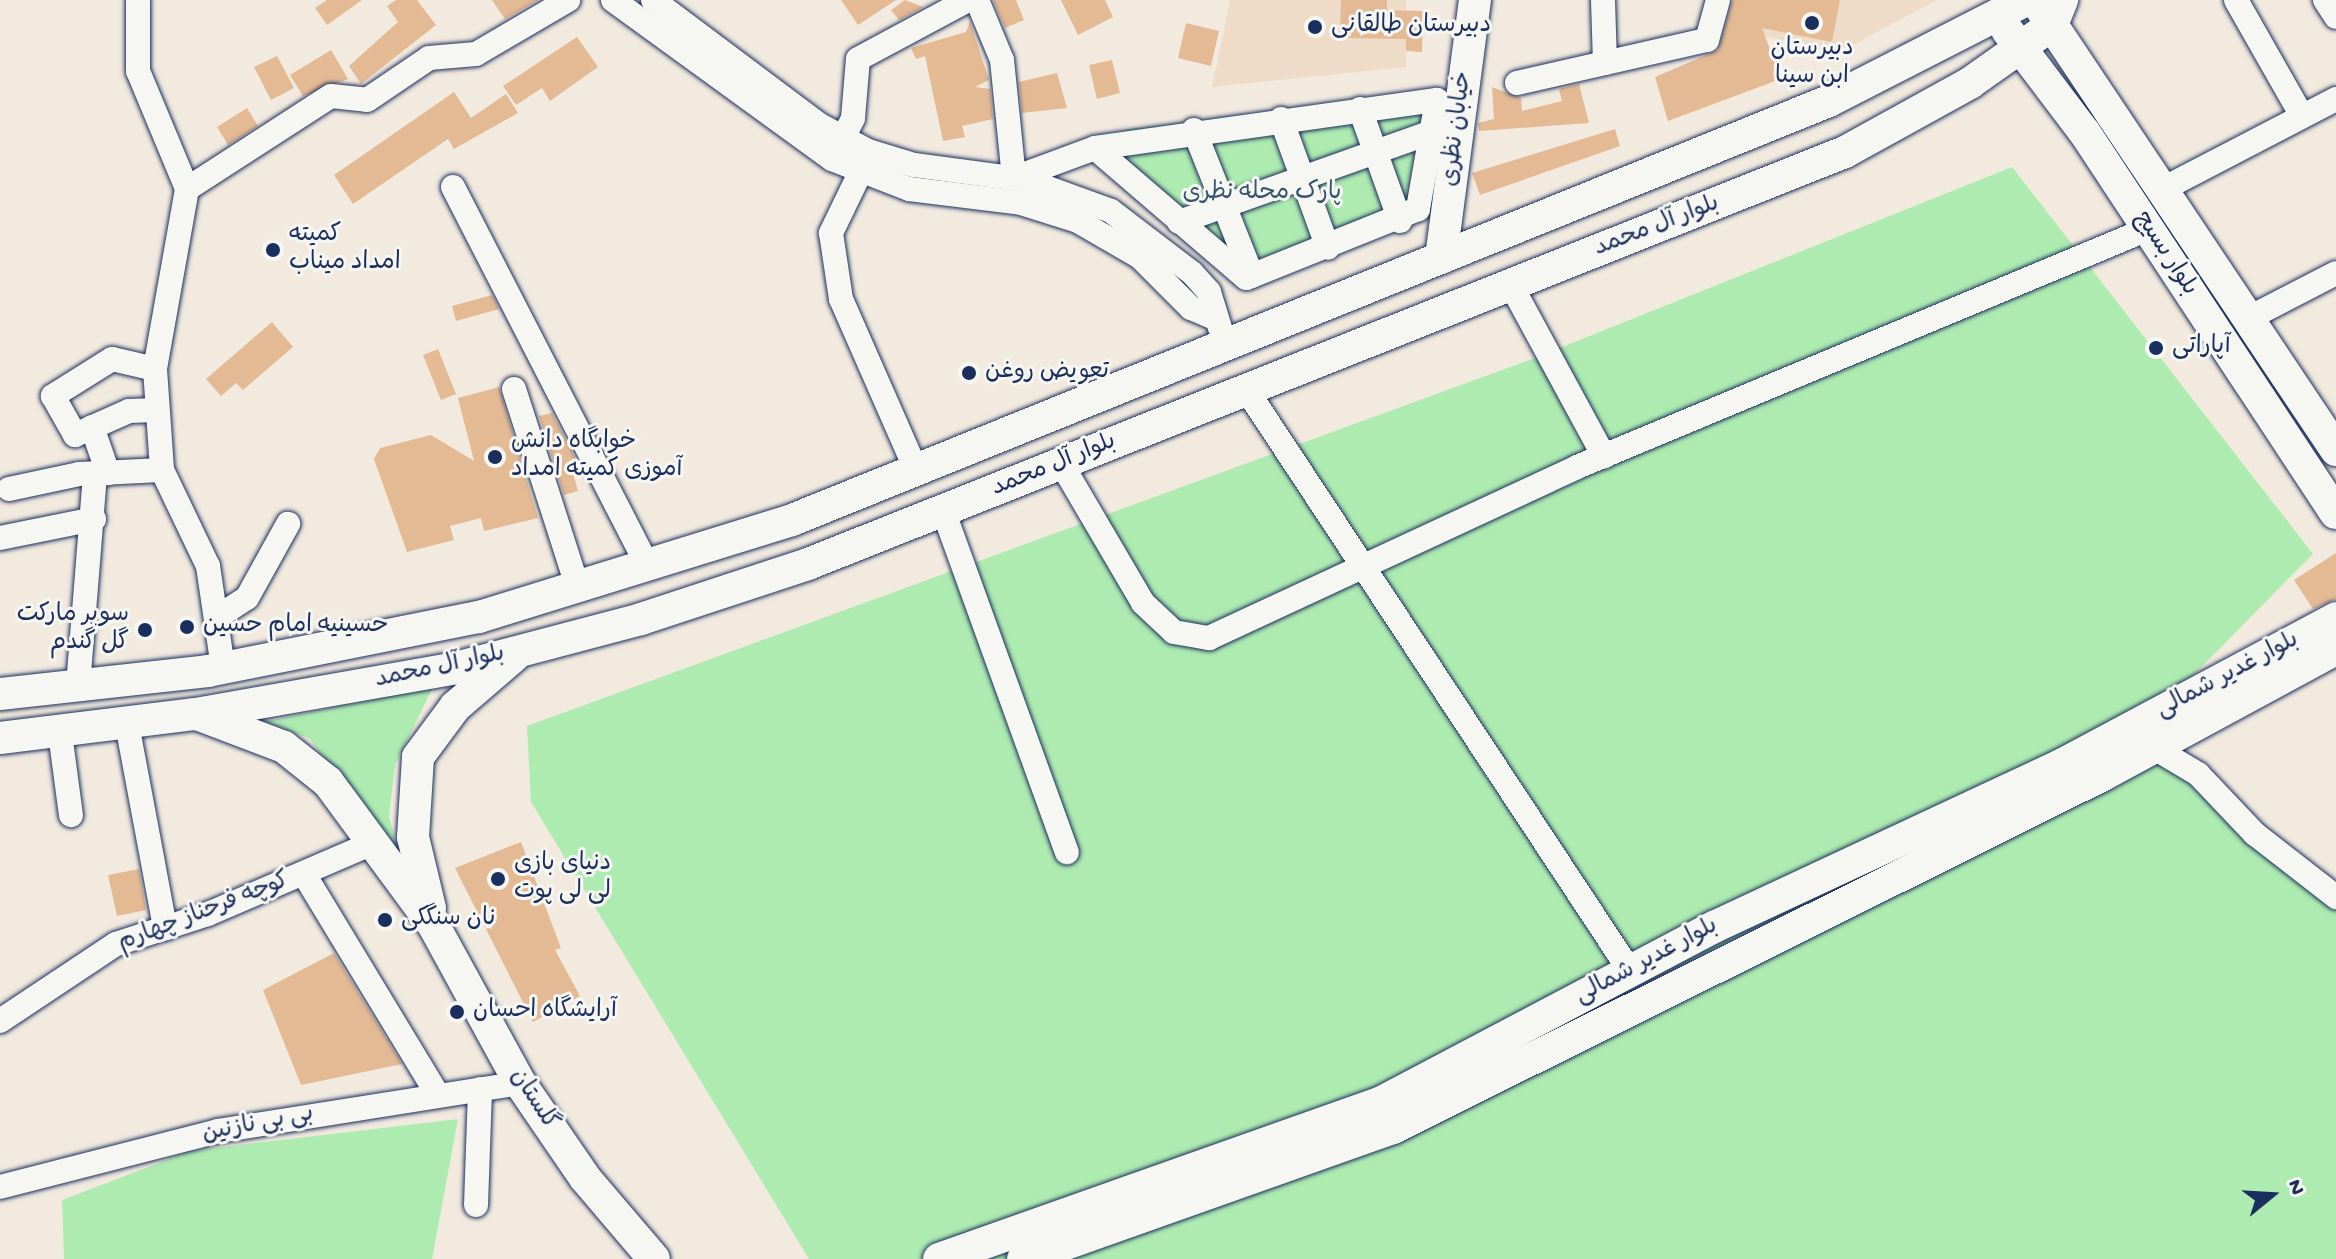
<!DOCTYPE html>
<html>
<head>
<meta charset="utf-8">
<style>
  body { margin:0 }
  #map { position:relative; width:2336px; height:1259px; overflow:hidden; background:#f2eadf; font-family:"Gochi Hand","Playpen Sans Arabic",sans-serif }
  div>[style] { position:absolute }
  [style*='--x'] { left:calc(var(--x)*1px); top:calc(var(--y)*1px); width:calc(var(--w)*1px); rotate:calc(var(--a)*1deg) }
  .built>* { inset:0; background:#eedcc8 }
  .green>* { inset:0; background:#aeebb1 }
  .building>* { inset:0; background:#e3ba94 }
  .roads { filter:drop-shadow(0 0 2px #1b2f5e) drop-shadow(0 0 2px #1b2f5e) }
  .minor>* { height:24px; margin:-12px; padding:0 12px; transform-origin:12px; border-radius:12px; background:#f6f6f2 }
  .major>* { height:32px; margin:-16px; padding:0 16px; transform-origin:16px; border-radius:16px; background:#f6f6f2 }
  .dots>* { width:22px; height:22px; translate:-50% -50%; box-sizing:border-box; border:4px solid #f6f6f2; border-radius:50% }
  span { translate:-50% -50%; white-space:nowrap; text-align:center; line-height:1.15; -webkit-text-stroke:6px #f6f6f2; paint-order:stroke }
  .poi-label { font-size:24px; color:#1b2f5e }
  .left { translate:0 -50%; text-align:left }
  .right { translate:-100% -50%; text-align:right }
  .street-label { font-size:24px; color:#1b2f5e }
  .park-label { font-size:24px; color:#38556f }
  .north { position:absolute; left:2232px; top:1155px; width:80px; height:80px; -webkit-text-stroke:6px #f6f6f2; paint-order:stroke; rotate:72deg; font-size:22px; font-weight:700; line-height:32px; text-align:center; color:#1b2f5e }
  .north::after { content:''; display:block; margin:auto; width:28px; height:36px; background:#1b2f5e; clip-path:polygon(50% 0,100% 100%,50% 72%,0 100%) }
</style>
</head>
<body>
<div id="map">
  <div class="built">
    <i style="clip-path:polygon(1230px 0,1406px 0,1406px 67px,1212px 87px)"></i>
    <i style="clip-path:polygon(1729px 0,1937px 0,1840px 52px,1723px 28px)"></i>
  </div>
  <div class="green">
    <i style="clip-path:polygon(1443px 94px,1423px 210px,1246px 286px,1077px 146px,1128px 129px)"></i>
    <i style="clip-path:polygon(2012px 167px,2313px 554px,2151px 718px,2336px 908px,2336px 1259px,809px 1259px,531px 802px,527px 726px,1527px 361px)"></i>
    <i style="clip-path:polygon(433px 687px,395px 765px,389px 816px,400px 857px,309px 738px,263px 722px)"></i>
    <i style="clip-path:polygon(458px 1119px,432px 1259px,64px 1259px,62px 1200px,190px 1151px)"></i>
  </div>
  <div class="building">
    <i style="clip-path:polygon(327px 0,362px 0,327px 25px,315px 8px)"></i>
    <i style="clip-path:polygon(396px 0,417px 0,436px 25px,361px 84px,349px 66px,398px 22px,387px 6px)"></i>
    <i style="clip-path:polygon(492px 0,538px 0,505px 19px)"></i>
    <i style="clip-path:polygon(841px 0,896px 0,858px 25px)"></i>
    <i style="clip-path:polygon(905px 0,923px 7px,899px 20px,891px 10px)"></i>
    <i style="clip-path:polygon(993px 0,1016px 0,1024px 20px,1005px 28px)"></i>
    <i style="clip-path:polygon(1061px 0,1105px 0,1113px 17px,1078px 35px)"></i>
    <i style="clip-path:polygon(1341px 0,1387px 0,1387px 10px,1423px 11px,1422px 52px,1406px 51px,1406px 39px,1340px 38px)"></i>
    <i style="clip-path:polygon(1733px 0,1840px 0,1832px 42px,1762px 28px,1781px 79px,1668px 121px,1655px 77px,1718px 50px)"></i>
    <i style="clip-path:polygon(970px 22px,989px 80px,975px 87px,990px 89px,993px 119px,962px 126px,965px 137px,943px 141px,925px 56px,916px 59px,911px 48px,966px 32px)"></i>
    <i style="clip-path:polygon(1186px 23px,1219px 31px,1211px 66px,1178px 58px)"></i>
    <i style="clip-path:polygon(577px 37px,598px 67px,550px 101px,542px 88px,516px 105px,503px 86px)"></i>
    <i style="clip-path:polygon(331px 50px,348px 79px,303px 96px,290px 75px)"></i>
    <i style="clip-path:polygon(277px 56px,294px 88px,271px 100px,254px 67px)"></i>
    <i style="clip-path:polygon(1112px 60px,1120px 93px,1097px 99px,1089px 65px)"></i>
    <i style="clip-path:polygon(1057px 73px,1067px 108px,1022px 113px,1019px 82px)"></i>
    <i style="clip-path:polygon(1579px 84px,1589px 123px,1479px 131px,1478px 123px,1494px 119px,1492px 87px,1521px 98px,1522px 111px,1562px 101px,1559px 89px)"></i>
    <i style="clip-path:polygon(454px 92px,471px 118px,506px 94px,518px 113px,454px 149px,448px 139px,353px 204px,334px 175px)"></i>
    <i style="clip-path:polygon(247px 108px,258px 126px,228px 145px,217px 127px)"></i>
    <i style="clip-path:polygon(1615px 129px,1620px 146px,1480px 195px,1472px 173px)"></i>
    <i style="clip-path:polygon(492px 295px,499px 309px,456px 321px,452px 306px)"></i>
    <i style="clip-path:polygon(272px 322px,293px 347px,243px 390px,236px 383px,221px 396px,206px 379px)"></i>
    <i style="clip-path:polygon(438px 349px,456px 394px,441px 400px,423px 355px)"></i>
    <i style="clip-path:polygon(499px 387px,538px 518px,484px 531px,481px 518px,450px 526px,454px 540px,407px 552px,374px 459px,380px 448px,431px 435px,474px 461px,458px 398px)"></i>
    <i style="clip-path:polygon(552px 413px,582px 471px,573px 473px,578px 491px,564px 495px,539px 416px)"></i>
    <i style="clip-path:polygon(2336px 553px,2336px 599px,2313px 609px,2294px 580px)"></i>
    <i style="clip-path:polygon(521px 842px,561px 948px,555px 950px,580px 996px,533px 1022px,455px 868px)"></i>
    <i style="clip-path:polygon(139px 869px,146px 910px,117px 916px,108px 875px)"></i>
    <i style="clip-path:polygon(334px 953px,402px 1064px,301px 1085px,263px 990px)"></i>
  </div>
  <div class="roads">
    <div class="minor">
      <i style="--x:138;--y:0;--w:71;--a:90"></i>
      <i style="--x:138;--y:71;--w:128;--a:67.4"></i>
      <i style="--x:187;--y:189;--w:183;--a:100.1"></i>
      <i style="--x:155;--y:369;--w:101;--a:86"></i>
      <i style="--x:162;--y:470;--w:106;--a:64.4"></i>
      <i style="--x:208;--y:566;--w:103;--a:81.6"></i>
      <i style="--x:613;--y:0;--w:271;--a:36"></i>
      <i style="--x:832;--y:159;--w:83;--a:21.3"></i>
      <i style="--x:909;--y:189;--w:113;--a:7.1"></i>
      <i style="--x:1021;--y:203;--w:60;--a:17.5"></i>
      <i style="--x:1078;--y:221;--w:72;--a:30.1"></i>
      <i style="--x:1140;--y:257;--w:72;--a:45"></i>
      <i style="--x:1191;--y:308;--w:28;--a:23"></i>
      <i style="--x:653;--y:0;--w:206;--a:36.9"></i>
      <i style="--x:818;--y:124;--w:57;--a:28.4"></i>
      <i style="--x:868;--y:151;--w:48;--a:16.9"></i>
      <i style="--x:914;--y:165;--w:113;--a:7.6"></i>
      <i style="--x:1026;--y:180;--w:90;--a:20"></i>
      <i style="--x:1111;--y:211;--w:102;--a:37.4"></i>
      <i style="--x:1192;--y:273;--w:25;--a:48"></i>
      <i style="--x:1209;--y:292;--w:37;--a:73"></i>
      <i style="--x:977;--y:0;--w:65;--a:67.4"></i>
      <i style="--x:1002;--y:60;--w:119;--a:84.2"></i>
      <i style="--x:1014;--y:178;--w:86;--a:-20.3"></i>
      <i style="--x:1603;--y:0;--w:63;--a:88.2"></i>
      <i style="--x:2236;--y:0;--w:133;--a:60.4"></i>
      <i style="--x:2325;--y:0;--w:20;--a:57"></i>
      <i style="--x:1517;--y:83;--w:195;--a:-12.8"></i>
      <i style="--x:1707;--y:40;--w:41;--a:-74.6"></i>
      <i style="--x:1437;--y:100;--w:111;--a:99.9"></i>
      <i style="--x:1418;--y:209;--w:185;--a:158.1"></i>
      <i style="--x:1246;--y:278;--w:199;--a:-139.3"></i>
      <i style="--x:1095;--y:148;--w:345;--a:-8"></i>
      <i style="--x:1360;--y:109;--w:119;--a:70.3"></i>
      <i style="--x:1281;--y:119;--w:137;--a:70"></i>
      <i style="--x:1194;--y:130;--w:157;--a:68.3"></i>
      <i style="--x:843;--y:138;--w:22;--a:-63"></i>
      <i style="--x:853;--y:118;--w:59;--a:-85.2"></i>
      <i style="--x:858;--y:59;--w:125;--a:-28.2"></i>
      <i style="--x:860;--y:173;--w:67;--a:115.8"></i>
      <i style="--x:831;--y:233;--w:67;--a:81.4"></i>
      <i style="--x:841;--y:299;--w:187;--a:66.3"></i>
      <i style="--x:453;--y:187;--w:428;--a:62.8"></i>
      <i style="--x:187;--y:189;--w:171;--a:-32.9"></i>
      <i style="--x:331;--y:96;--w:36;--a:6"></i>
      <i style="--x:367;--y:100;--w:75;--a:-34.1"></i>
      <i style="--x:429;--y:58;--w:47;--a:-4.9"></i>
      <i style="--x:476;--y:54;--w:107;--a:-30.4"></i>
      <i style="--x:2161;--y:190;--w:197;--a:-27.5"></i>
      <i style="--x:1179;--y:222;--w:269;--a:-19.6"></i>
      <i style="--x:1511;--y:285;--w:195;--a:61.5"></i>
      <i style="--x:2247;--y:319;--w:100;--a:-27.3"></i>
      <i style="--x:155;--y:369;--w:44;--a:-166.9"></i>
      <i style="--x:112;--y:359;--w:70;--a:147.9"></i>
      <i style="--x:53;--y:396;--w:45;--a:60.6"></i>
      <i style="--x:75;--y:435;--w:59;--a:-24"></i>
      <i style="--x:129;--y:411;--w:27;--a:-2"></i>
      <i style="--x:514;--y:389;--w:209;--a:72.2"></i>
      <i style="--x:1246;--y:389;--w:697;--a:56.58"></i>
      <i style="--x:92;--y:427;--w:49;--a:70.8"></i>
      <i style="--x:1061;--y:463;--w:162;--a:59.6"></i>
      <i style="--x:1143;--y:603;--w:42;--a:43.1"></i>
      <i style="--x:1174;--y:632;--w:36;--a:10"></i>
      <i style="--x:1209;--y:638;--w:406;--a:-24.9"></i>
      <i style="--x:1577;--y:467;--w:619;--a:-22.63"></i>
      <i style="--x:9;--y:489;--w:72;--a:-12.1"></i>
      <i style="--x:79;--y:474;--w:83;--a:-2.8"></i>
      <i style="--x:943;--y:510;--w:364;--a:70.1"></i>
      <i style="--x:0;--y:538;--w:96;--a:-11.4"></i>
      <i style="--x:219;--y:616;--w:33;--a:-33"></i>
      <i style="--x:247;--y:598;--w:85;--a:-61"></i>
      <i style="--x:78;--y:686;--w:213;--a:-85.4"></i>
      <i style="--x:127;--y:724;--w:208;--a:79.4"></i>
      <i style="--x:60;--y:733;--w:83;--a:82.4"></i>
      <i style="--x:2151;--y:746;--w:55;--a:30.8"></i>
      <i style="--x:2198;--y:774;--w:83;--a:46.5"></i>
      <i style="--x:2255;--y:834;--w:103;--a:37.9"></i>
      <i style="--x:304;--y:874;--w:258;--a:58.8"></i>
      <i style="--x:0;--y:1021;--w:139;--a:-33.6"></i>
      <i style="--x:116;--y:944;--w:97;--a:-18.1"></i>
      <i style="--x:208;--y:914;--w:182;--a:-23.3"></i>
      <i style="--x:0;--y:1187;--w:225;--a:-14.4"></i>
      <i style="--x:218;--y:1131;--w:306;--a:-9"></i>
      <i style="--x:476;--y:1205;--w:116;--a:-88"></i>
    </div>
    <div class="major">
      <i style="--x:2040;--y:7;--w:533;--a:56.25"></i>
      <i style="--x:2007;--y:30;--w:129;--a:52.9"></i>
      <i style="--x:2085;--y:133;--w:455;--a:56.6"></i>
      <i style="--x:1441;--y:258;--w:260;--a:-82.5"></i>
      <i style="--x:0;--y:694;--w:209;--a:-6.3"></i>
      <i style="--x:208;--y:671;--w:276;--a:-11.3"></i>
      <i style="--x:479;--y:617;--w:328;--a:-17.2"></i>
      <i style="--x:792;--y:520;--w:1118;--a:-22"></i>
      <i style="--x:1829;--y:101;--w:221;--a:-27.1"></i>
      <i style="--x:197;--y:714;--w:93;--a:20.8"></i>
      <i style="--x:284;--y:747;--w:56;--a:38.5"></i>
      <i style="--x:328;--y:782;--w:179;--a:53.6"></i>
      <i style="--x:434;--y:926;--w:179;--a:61.3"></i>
      <i style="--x:520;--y:1083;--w:115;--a:55.6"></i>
      <i style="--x:585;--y:1178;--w:106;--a:49.6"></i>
      <i style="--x:0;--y:738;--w:197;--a:-7"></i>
      <i style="--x:196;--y:714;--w:264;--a:-10"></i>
      <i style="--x:456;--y:668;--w:191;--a:-14.8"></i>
      <i style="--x:641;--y:619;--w:176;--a:-18.2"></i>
      <i style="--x:808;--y:564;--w:1116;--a:-21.67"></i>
      <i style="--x:1845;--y:152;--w:143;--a:-28.9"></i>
      <i style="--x:1970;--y:83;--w:100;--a:-35.3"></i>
      <i style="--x:2052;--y:25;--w:27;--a:-68"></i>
      <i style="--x:430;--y:908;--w:73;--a:-103.5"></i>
      <i style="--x:413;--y:837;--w:80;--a:-86.4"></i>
      <i style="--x:418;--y:757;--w:62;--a:-53.5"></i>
      <i style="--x:455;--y:707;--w:78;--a:-40.8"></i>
      <i style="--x:939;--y:1259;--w:468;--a:-19.5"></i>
      <i style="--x:1380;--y:1103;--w:378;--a:-27.8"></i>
      <i style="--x:1714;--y:927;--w:383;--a:-25"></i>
      <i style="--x:2061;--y:765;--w:312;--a:-28.1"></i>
      <i style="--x:1023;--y:1259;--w:393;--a:-19.5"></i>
      <i style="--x:1393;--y:1128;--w:791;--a:-26.44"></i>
      <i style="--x:2101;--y:776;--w:267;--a:-28.4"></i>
    </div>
  </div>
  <div class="dots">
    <i style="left:1812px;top:23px;background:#1b2f5e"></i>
    <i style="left:1315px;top:27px;background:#1b2f5e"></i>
    <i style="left:273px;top:250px;background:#1b2f5e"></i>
    <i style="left:2156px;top:348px;background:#1b2f5e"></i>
    <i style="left:969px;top:373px;background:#1b2f5e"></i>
    <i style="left:495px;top:457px;background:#1b2f5e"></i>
    <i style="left:187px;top:627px;background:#1b2f5e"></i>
    <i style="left:145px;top:630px;background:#1b2f5e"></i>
    <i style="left:498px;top:879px;background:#1b2f5e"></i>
    <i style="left:385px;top:920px;background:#1b2f5e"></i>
    <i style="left:457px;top:1012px;background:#1b2f5e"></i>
  </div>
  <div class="poi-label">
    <span class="left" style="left:1331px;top:27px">دبیرستان طالقانی</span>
    <span style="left:1812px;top:64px">دبیرستان<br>ابن سینا</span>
    <span class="left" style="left:289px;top:250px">کمیته<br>امداد میناب</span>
    <span class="left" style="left:2172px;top:348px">آپاراتی</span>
    <span class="left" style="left:985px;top:373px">تعویض روغن</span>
    <span class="left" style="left:511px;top:457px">خوابگاه دانش<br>آموزی کمیته امداد</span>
    <span class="right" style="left:129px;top:630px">سوپر مارکت<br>گل گندم</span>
    <span class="left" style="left:203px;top:627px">حسینیه امام حسین</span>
    <span class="left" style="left:514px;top:879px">دنیای بازی<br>لی لی پوت</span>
    <span class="left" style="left:401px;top:920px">نان سنگکی</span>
    <span class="left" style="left:473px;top:1012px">آرایشگاه احسان</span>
  </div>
  <div class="street-label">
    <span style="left:1458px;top:129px;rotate:-83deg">خیابان نظری</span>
    <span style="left:1657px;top:227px;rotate:-21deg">بلوار آل محمد</span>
    <span style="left:2165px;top:254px;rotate:57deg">بلوار بسیج</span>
    <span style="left:1054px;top:466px;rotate:-22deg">بلوار آل محمد</span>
    <span style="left:440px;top:668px;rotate:-12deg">بلوار آل محمد</span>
    <span style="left:2228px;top:676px;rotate:-28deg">بلوار غدیر شمالی</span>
    <span style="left:204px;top:913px;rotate:-21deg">کوچه فرحناز چهارم</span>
    <span style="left:1647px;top:962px;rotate:-28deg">بلوار غدیر شمالی</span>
    <span style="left:533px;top:1100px;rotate:57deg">گلستان</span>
    <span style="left:258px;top:1125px;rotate:-11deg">بی بی نازنین</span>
  </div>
  <div class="park-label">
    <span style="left:1262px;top:194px">پارک محله نظری</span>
  </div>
  <div class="north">N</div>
</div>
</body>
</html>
